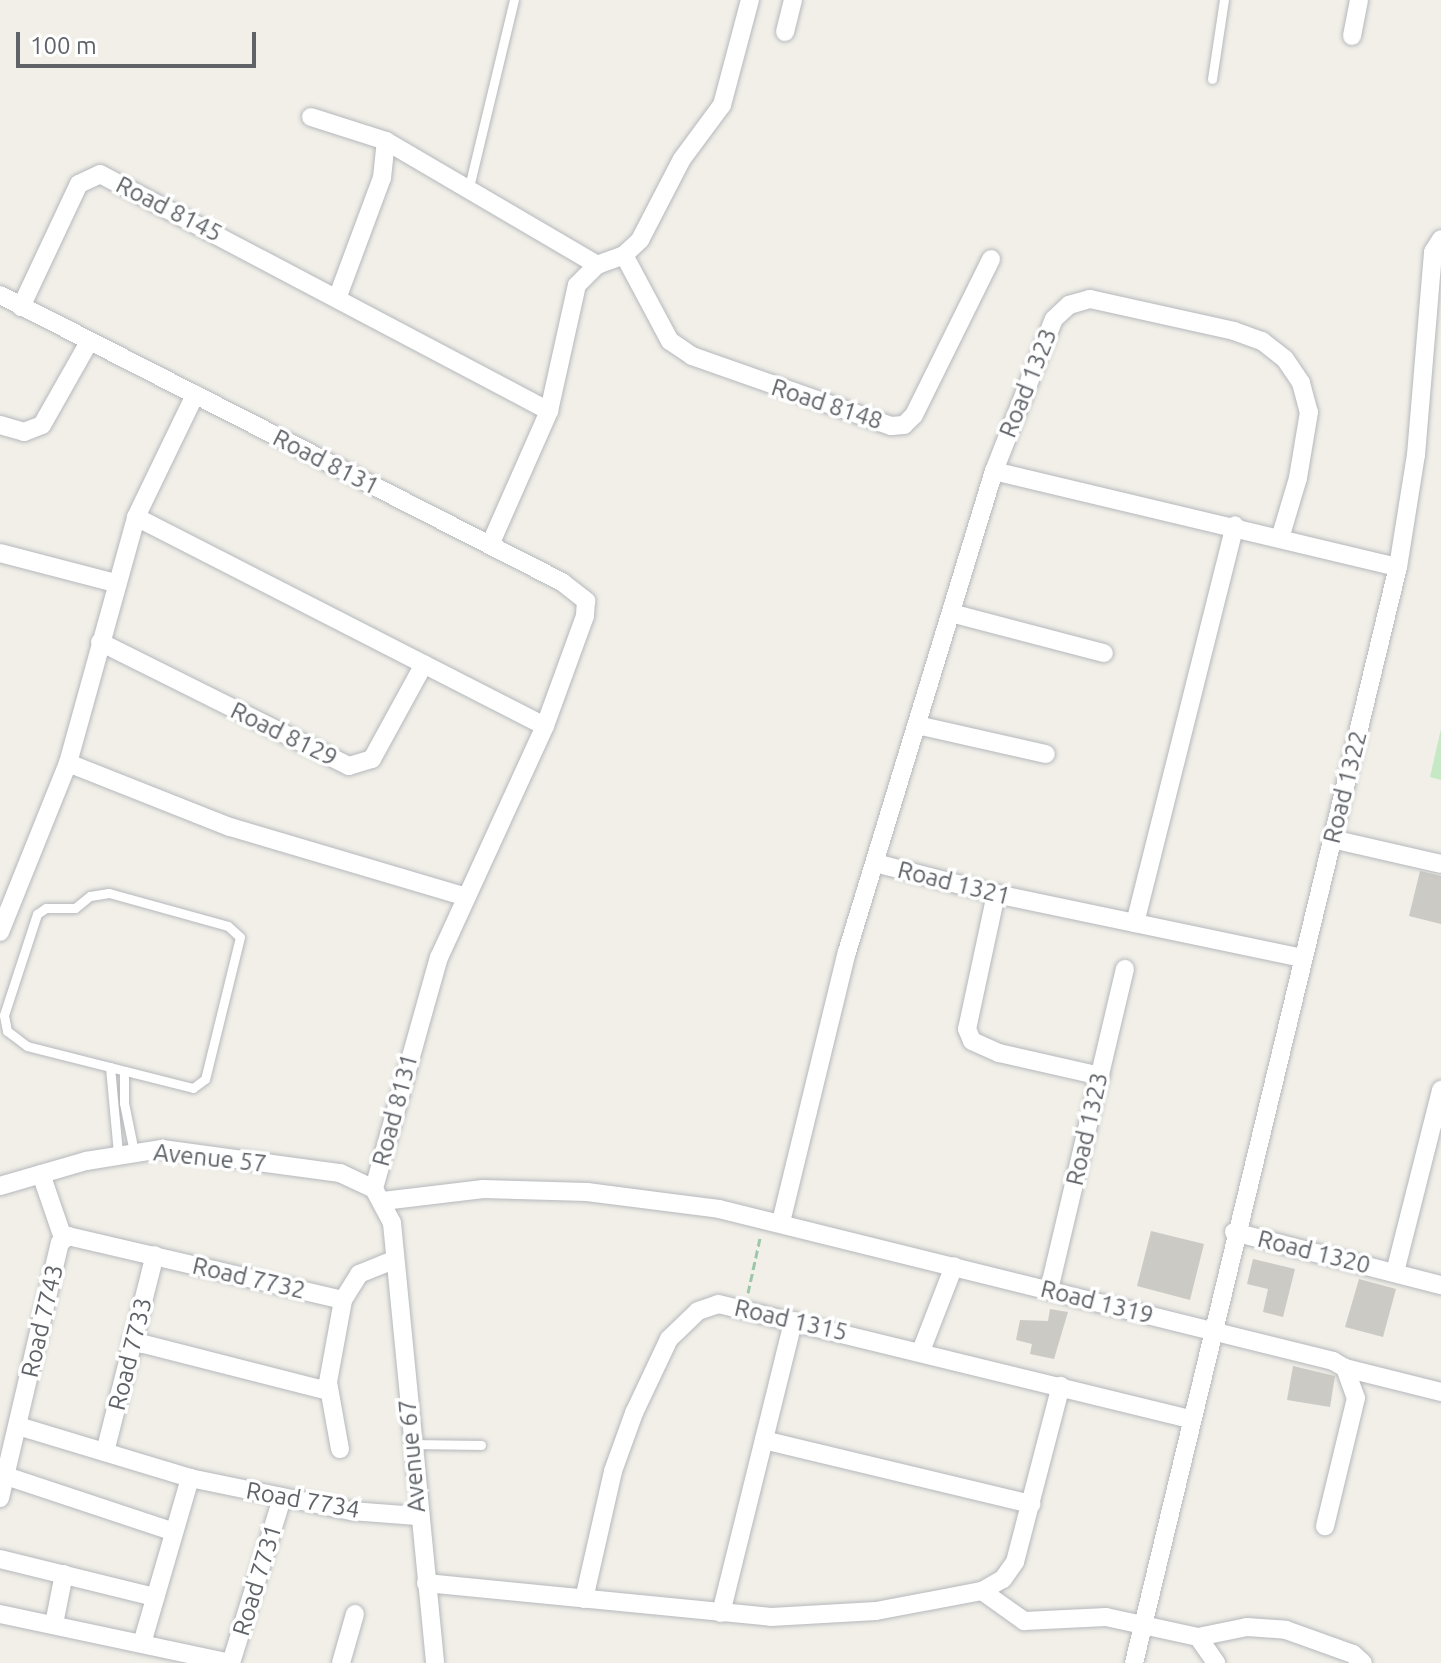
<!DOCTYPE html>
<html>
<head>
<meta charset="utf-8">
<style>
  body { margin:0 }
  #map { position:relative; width:1441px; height:1663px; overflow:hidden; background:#f1efe8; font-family:Ubuntu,sans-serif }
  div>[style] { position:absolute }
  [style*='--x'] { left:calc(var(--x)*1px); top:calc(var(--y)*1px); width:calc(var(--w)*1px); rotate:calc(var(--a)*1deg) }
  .green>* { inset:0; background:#c5e8c5 }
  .building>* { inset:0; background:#cccac5 }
  .path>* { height:3px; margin-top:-1.5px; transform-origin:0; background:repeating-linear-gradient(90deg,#9cc7a9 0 8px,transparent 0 12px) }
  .roads { filter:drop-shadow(0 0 2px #b5b8bc) drop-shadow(0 0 2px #b5b8bc) }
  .lane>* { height:9px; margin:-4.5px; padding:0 4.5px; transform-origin:4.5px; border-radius:4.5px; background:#fff }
  .street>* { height:18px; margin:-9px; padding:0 9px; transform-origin:9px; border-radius:9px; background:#fff }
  span { translate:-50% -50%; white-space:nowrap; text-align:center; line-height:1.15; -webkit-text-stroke:7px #fff; paint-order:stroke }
  .street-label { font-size:24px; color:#5f6368 }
  .scale { position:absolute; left:16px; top:32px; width:240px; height:36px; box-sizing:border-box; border:4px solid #5f6368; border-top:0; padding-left:10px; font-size:24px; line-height:28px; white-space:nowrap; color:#5f6368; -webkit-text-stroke:6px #fff; paint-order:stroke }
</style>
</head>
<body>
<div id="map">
  <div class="green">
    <i style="clip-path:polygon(1441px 729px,1441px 780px,1430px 777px)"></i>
  </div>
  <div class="building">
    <i style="clip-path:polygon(1420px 871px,1441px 876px,1441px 924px,1409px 916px)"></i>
    <i style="clip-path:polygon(1151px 1231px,1204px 1244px,1190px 1300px,1137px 1286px)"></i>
    <i style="clip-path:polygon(1253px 1259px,1295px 1269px,1283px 1317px,1263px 1312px,1268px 1289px,1247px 1284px)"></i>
    <i style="clip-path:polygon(1359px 1279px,1396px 1289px,1383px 1337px,1345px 1327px)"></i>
    <i style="clip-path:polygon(1050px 1309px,1068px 1312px,1054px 1359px,1030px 1354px,1032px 1344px,1016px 1340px,1020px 1320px,1048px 1321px)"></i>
    <i style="clip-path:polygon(1293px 1366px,1335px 1376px,1330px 1407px,1287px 1400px)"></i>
  </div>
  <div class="path">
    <i style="--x:748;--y:1293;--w:56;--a:-77.7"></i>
  </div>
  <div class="roads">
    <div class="lane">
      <i style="--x:1212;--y:79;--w:80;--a:-81.4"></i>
      <i style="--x:469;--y:187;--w:192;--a:-76.5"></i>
      <i style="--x:109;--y:893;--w:123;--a:15.5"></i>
      <i style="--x:228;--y:926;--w:16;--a:43"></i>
      <i style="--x:240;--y:937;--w:146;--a:103.8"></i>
      <i style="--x:205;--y:1079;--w:15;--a:143"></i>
      <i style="--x:193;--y:1088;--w:171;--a:-165.8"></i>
      <i style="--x:27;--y:1046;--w:25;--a:-143"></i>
      <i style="--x:7;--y:1031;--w:16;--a:-101"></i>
      <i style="--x:4;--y:1015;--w:106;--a:-71.9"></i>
      <i style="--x:37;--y:914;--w:11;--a:-34"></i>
      <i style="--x:46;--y:908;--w:29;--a:0"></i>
      <i style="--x:75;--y:908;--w:19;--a:-39"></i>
      <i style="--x:90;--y:896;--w:19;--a:-9"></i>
      <i style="--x:110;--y:1067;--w:87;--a:84.7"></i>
      <i style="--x:124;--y:1071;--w:32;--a:90"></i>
      <i style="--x:124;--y:1103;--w:50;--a:78.5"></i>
      <i style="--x:413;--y:1444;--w:68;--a:0.8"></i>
    </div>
    <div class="street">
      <i style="--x:785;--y:32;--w:33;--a:-76"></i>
      <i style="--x:1352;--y:36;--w:37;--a:-79"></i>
      <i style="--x:311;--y:117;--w:79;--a:17.7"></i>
      <i style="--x:386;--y:141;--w:245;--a:30.4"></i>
      <i style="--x:624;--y:255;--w:98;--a:61.9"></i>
      <i style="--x:670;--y:341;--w:27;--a:34"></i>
      <i style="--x:692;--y:356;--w:211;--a:19.4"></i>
      <i style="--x:891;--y:426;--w:13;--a:-4"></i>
      <i style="--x:904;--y:425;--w:14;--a:-45"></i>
      <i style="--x:914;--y:415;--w:174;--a:-63.7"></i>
      <i style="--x:0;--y:295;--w:631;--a:27.05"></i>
      <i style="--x:562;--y:582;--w:31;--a:38"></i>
      <i style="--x:586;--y:601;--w:15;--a:94"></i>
      <i style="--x:585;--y:616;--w:117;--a:110"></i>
      <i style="--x:545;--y:726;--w:254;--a:114.6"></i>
      <i style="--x:439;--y:957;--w:241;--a:105.7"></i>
      <i style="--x:338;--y:296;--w:126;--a:-69.6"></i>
      <i style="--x:382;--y:178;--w:37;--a:-84"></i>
      <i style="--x:21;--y:307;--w:136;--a:-64.8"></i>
      <i style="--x:79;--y:184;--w:23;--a:-25"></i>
      <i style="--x:100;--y:174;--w:508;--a:27.83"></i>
      <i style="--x:0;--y:425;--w:25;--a:16"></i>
      <i style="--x:24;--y:432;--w:19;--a:-21"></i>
      <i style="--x:42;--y:425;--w:95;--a:-60.5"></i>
      <i style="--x:994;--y:471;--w:415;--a:13.4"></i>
      <i style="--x:136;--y:517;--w:459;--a:27.1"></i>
      <i style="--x:490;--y:545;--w:146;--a:-66.2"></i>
      <i style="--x:549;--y:411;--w:129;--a:-77.5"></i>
      <i style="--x:577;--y:285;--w:28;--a:-45"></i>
      <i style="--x:597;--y:265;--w:29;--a:-20"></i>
      <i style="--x:624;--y:255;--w:22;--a:-43"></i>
      <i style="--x:640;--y:240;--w:91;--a:-62.6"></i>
      <i style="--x:682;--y:159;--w:67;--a:-53.5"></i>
      <i style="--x:722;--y:105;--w:109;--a:-75.1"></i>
      <i style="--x:0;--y:553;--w:119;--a:14.6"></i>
      <i style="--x:951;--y:613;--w:158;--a:14.7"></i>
      <i style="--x:100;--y:642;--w:278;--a:26.5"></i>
      <i style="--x:349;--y:766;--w:24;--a:-17"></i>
      <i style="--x:372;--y:759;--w:108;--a:-61.3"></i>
      <i style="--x:917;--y:725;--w:132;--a:12.7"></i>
      <i style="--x:68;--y:763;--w:174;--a:21.6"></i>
      <i style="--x:230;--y:827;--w:246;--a:16.5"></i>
      <i style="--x:1332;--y:839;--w:112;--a:12.9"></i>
      <i style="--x:875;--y:863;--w:125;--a:14.4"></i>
      <i style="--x:996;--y:894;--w:313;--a:11.8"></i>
      <i style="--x:996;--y:894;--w:138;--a:102.1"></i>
      <i style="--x:967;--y:1029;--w:13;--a:67"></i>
      <i style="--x:972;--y:1041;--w:30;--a:24"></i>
      <i style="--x:999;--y:1053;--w:104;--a:12.8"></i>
      <i style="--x:1135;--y:923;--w:410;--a:-75.9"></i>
      <i style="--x:0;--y:932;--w:182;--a:-68.1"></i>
      <i style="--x:68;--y:763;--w:255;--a:-74.5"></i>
      <i style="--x:136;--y:517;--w:136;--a:-64.2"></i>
      <i style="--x:41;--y:1174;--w:68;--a:71"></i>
      <i style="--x:0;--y:1186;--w:90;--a:-16.2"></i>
      <i style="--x:86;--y:1161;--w:77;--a:-9"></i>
      <i style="--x:162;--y:1149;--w:180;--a:7.7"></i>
      <i style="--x:340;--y:1173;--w:38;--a:25"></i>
      <i style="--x:374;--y:1189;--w:38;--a:62"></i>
      <i style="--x:392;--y:1223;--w:442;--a:84.4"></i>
      <i style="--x:383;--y:1201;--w:101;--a:-6.8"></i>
      <i style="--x:483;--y:1189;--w:104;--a:1.7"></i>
      <i style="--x:587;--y:1192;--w:133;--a:7.3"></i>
      <i style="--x:719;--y:1209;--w:633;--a:13.9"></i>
      <i style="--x:1333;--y:1361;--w:14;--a:30"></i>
      <i style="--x:1345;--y:1368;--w:32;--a:70"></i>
      <i style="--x:1356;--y:1398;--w:132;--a:103.6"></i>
      <i style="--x:781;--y:1222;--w:278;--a:-76.3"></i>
      <i style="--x:847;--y:952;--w:503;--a:-73.01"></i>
      <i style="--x:994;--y:471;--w:163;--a:-68.5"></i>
      <i style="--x:1054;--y:319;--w:21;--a:-43"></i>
      <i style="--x:1069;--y:305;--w:22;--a:-16"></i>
      <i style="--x:1090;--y:299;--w:148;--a:12.5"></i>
      <i style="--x:1234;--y:331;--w:30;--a:20"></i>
      <i style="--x:1262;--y:341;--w:29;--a:38"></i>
      <i style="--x:1285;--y:359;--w:29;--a:56"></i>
      <i style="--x:1301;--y:383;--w:30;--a:75"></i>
      <i style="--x:1309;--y:412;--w:67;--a:99.5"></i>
      <i style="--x:1298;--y:478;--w:59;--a:106.6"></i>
      <i style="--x:1234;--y:1232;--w:214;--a:14.4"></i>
      <i style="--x:1395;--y:1272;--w:188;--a:-75.8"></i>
      <i style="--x:1049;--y:1290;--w:330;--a:-76.7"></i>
      <i style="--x:132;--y:1341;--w:202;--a:14.3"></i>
      <i style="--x:921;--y:1351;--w:91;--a:-68.8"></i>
      <i style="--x:1345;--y:1368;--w:99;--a:14"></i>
      <i style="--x:18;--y:1426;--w:180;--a:16.8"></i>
      <i style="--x:190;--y:1478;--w:164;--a:11.6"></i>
      <i style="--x:351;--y:1511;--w:66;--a:4.3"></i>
      <i style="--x:764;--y:1440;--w:275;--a:13.5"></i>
      <i style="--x:340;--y:1449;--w:68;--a:-100.2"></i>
      <i style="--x:328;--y:1382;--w:83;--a:-79.6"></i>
      <i style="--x:343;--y:1300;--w:31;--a:-58"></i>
      <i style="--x:359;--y:1274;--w:37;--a:-22"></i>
      <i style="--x:105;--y:1452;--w:203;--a:-75.8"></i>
      <i style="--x:0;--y:1474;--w:183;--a:18.4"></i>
      <i style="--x:0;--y:1498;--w:262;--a:-76.8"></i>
      <i style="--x:60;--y:1243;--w:11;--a:-41"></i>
      <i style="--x:68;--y:1236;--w:282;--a:13.1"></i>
      <i style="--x:0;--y:1559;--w:160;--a:13.8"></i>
      <i style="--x:426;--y:1583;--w:347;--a:5.6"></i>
      <i style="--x:771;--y:1617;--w:105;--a:-3.3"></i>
      <i style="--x:876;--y:1611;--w:108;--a:-10.7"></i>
      <i style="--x:982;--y:1591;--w:24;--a:-30"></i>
      <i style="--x:1003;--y:1579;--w:21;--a:-55"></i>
      <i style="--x:1015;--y:1562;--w:182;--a:-75.4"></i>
      <i style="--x:982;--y:1591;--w:52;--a:35.5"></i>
      <i style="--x:1024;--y:1621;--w:82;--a:-2.8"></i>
      <i style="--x:1106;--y:1617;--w:94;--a:12.3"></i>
      <i style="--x:1198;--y:1637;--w:50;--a:-11.5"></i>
      <i style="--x:1247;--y:1627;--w:39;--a:4"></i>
      <i style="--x:1286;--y:1630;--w:71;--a:19.7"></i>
      <i style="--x:1353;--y:1654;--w:13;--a:42"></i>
      <i style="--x:584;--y:1599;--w:131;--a:-77.2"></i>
      <i style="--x:613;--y:1471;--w:62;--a:-70.1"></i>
      <i style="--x:634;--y:1413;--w:82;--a:-64.7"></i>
      <i style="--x:669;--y:1339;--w:40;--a:-44"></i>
      <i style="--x:698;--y:1311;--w:21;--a:-19"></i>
      <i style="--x:718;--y:1304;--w:486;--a:13.7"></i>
      <i style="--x:721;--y:1613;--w:301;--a:-76.1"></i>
      <i style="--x:0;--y:1614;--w:236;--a:12"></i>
      <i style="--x:54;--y:1624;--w:51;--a:-78.7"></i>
      <i style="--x:1198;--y:1637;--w:32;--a:55"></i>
      <i style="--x:143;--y:1640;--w:169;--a:-73.8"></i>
      <i style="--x:231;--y:1663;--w:173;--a:-72.8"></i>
      <i style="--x:341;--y:1663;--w:51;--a:-74.1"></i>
      <i style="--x:1134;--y:1663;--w:1127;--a:-76.46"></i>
      <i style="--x:1398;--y:567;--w:113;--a:-80.9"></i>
      <i style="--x:1416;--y:455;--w:204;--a:-85.2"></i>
      <i style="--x:1433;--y:252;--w:15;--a:-58"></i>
    </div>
  </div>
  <div class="street-label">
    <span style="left:169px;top:209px;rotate:27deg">Road 8145</span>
    <span style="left:1028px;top:383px;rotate:-68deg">Road 1323</span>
    <span style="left:827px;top:404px;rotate:18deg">Road 8148</span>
    <span style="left:326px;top:462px;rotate:27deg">Road 8131</span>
    <span style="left:284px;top:734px;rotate:26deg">Road 8129</span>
    <span style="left:1345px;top:787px;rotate:-76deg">Road 1322</span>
    <span style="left:954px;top:883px;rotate:14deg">Road 1321</span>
    <span style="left:395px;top:1110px;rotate:-75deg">Road 8131</span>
    <span style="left:1087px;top:1129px;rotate:-77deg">Road 1323</span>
    <span style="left:210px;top:1158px;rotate:6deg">Avenue 57</span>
    <span style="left:1314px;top:1252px;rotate:14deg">Road 1320</span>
    <span style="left:249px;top:1278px;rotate:13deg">Road 7732</span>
    <span style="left:1097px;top:1302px;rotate:14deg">Road 1319</span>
    <span style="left:791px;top:1320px;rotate:13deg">Road 1315</span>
    <span style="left:42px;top:1321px;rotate:-77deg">Road 7743</span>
    <span style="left:130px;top:1354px;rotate:-76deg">Road 7733</span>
    <span style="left:412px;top:1456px;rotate:-95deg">Avenue 67</span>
    <span style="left:303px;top:1500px;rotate:10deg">Road 7734</span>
    <span style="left:257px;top:1580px;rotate:-73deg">Road 7731</span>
  </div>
  <div class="scale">100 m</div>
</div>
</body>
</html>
